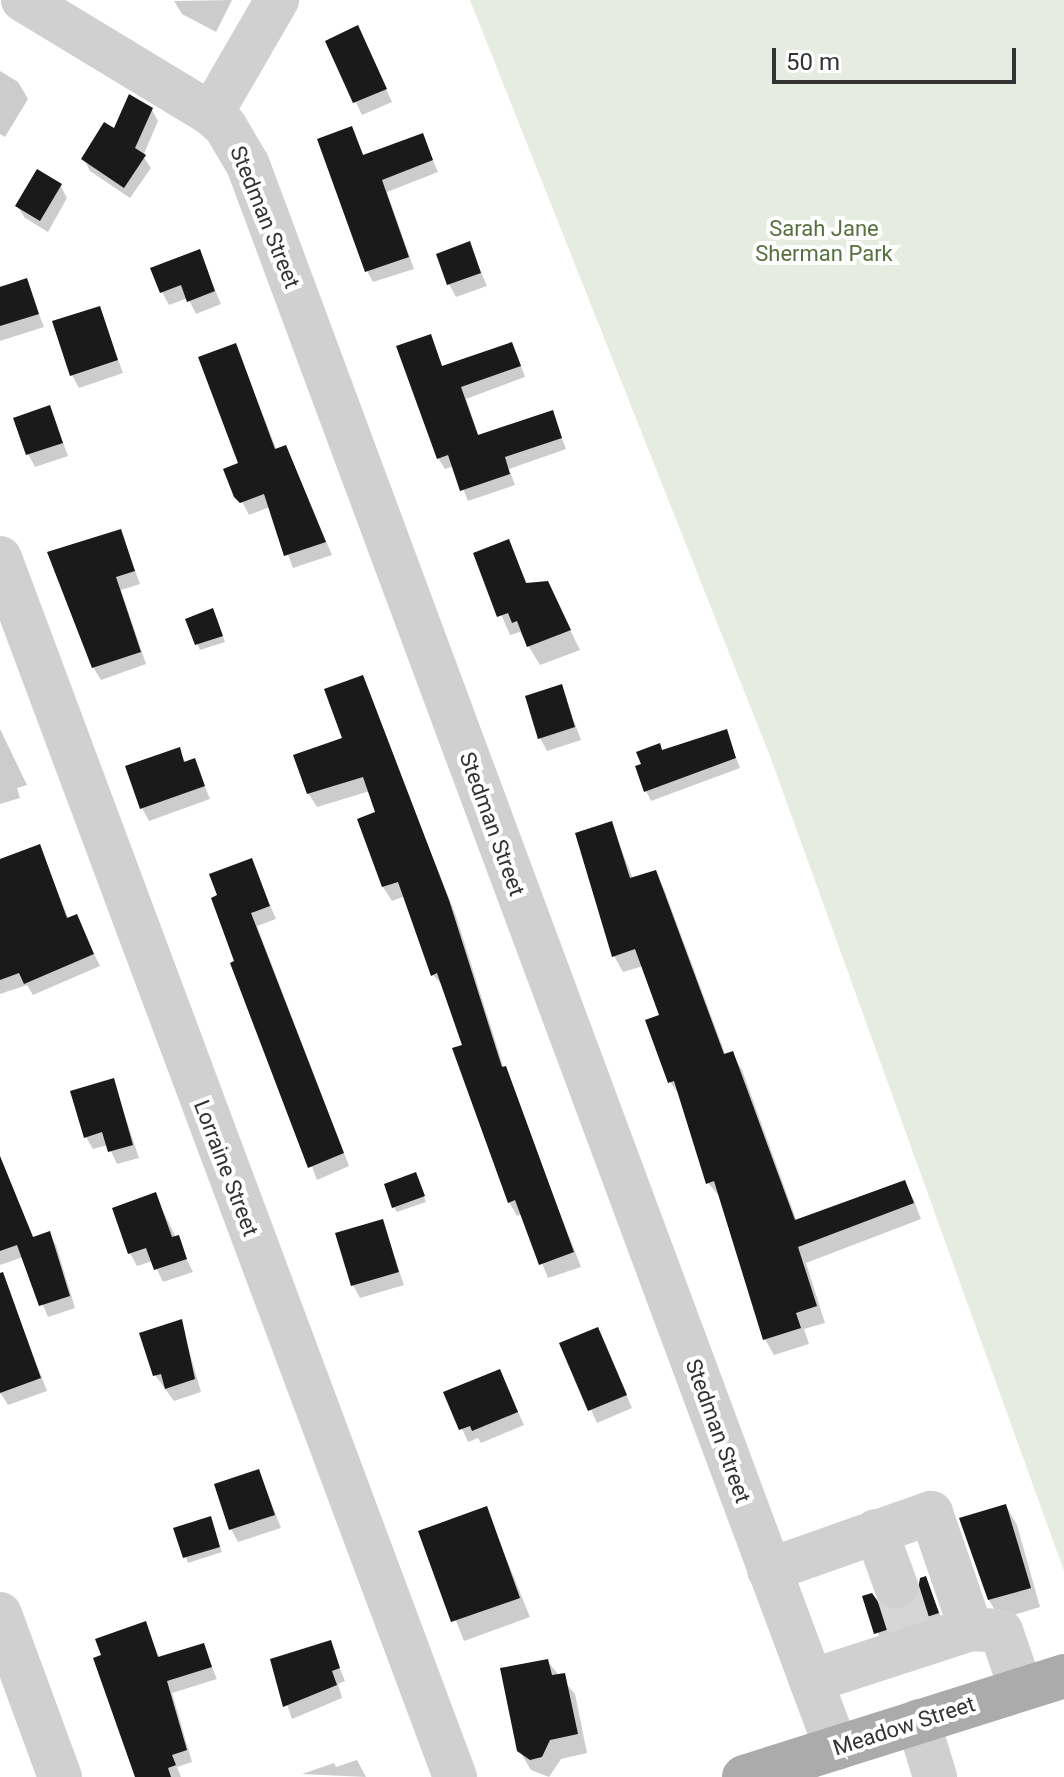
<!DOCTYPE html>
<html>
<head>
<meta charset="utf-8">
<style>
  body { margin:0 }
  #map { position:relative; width:1064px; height:1777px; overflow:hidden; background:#fff; font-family:Roboto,sans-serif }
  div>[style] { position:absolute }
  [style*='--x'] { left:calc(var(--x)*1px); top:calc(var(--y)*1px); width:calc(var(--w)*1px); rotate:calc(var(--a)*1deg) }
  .green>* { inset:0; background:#e6ecdf }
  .shadow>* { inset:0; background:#0003 }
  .building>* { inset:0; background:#1a1a1a }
  .minor-tunnel>* { height:44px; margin-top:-22px; transform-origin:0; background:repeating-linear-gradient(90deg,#d6d6d6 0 44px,transparent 0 66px) }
  .minor>* { height:44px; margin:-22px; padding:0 22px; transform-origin:22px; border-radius:22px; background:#d0d0d0 }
  .major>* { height:44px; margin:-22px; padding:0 22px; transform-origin:22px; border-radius:22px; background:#ababab }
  span { translate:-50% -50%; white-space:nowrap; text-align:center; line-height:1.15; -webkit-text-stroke:8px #fff; paint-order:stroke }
  .street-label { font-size:22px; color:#333 }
  .park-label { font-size:22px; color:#56703f }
  .scale { position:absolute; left:772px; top:48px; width:244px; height:36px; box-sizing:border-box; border:4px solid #333; border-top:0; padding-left:10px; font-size:24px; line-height:28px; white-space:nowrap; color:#333; -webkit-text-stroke:6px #fff; paint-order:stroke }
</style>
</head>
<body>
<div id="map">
  <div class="green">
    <i style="clip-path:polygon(470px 0,1064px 0,1064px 1571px,770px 756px)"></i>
  </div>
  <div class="shadow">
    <i style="clip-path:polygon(232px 0,216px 32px,182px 14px,174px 1px)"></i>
    <i style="clip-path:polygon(364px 40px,392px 102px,362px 115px,327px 42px)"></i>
    <i style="clip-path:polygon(0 71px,18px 82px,28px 99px,5px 137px,0 134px)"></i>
    <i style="clip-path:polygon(152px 110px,158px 121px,143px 156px,151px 168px,130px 198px,90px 171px,84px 159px,114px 130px)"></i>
    <i style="clip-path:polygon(352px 128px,364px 156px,422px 135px,438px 172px,387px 192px,414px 269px,373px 282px,367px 271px)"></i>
    <i style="clip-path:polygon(60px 185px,67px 198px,48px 232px,25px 218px,17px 206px)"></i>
    <i style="clip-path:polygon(469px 244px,487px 286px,456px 297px,449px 284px)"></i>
    <i style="clip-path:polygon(199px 252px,221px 304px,196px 314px,188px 298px,169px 305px,162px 292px)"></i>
    <i style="clip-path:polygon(26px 281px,44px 327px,0 341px,0 286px)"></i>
    <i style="clip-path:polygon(99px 309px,123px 373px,79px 388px,72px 375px)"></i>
    <i style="clip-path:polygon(430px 336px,443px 368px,511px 344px,517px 355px,525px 377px,466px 399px,479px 437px,552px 412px,566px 449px,509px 469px,515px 485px,468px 501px,454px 466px,445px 469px,438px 458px)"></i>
    <i style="clip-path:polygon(236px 346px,277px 451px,292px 460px,332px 555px,293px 568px,270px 507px,249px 515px,226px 470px,240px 464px)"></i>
    <i style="clip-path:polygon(50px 408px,68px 456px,35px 467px,28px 454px)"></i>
    <i style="clip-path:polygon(120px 531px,140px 584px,121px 590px,146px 664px,101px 680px,93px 667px)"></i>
    <i style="clip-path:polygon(508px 542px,528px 585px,547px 583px,580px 650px,540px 665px,520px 632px,510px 635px,476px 555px)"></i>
    <i style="clip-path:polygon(215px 616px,225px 642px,200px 650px,187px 620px)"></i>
    <i style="clip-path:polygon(362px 678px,456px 916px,504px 1069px,581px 1267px,548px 1278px,522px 1214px,517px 1216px,509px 1202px,445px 988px,433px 975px,405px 896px,392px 901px,383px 887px,359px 820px,377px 813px,370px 791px,317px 807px,308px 793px,344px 740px)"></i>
    <i style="clip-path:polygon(561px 686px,581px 740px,547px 751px,540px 738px)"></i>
    <i style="clip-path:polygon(0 729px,27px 785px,17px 788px,20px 798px,0 804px)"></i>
    <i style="clip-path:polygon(726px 731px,740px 768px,651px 801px,646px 791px,663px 752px)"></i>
    <i style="clip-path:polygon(179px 750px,186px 763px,194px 760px,210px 799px,149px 821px,142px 808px)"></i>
    <i style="clip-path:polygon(611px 823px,633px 879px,655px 873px,664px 889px,726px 1056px,732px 1054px,742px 1070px,797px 1222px,904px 1182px,913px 1198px,921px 1219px,806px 1263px,825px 1323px,804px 1329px,809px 1344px,774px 1355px,765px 1339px,721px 1198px,708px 1183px,681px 1097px,670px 1082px,661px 1016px,643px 966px,623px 972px,614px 956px)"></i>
    <i style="clip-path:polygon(39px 846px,69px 920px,76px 917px,100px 966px,33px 995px,27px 985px,0 994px,0 861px)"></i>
    <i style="clip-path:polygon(251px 861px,276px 919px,257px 926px,349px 1166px,317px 1180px,237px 962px)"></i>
    <i style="clip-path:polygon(113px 1080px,139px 1158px,117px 1164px,108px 1145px,93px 1149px,86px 1137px)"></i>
    <i style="clip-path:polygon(418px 1181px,426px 1202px,397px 1212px,394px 1207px)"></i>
    <i style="clip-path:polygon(155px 1195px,193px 1272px,163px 1282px,153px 1261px,137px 1266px,130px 1253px)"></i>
    <i style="clip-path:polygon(19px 1204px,34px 1239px,49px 1233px,56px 1245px,75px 1308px,48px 1317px,23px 1257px,0 1265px,0 1211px)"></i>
    <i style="clip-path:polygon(382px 1222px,404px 1285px,360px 1298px,353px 1285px)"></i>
    <i style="clip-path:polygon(15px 1309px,47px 1391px,8px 1405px,0 1392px,0 1315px)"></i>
    <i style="clip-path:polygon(181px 1322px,201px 1392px,174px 1401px,155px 1375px)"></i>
    <i style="clip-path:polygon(604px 1342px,632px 1408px,597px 1423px,561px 1344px)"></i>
    <i style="clip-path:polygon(500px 1371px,524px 1425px,481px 1443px,478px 1438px,468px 1442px,446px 1393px)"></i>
    <i style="clip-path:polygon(259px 1471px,281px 1528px,238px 1542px,231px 1529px)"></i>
    <i style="clip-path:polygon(1006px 1506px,1017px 1525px,1040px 1607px,1000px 1619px,989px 1600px)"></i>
    <i style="clip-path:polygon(486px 1509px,530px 1617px,464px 1641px,421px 1532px)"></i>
    <i style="clip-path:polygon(210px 1519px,222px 1552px,188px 1563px,176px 1529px)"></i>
    <i style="clip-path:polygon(925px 1578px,945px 1626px,883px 1646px,864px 1597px,879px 1607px,904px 1612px,917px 1603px)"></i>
    <i style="clip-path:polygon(145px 1623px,160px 1659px,203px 1645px,217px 1679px,172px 1693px,192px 1762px,177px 1767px,181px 1777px,137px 1777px,103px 1656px)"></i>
    <i style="clip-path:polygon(330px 1643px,345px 1681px,338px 1684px,342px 1698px,292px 1719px,272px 1661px)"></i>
    <i style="clip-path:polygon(547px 1661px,575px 1694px,587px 1753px,561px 1759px,549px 1777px,531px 1770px,519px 1750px)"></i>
    <i style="clip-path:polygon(357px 1760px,366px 1777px,302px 1774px,334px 1763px,336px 1767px)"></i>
  </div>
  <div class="building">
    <i style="clip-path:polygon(358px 25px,387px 89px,353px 103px,325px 41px)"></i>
    <i style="clip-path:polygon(129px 94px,153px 108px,135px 148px,146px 155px,124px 188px,81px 159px,104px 122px,114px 128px)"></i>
    <i style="clip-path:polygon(352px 126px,363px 155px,423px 133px,433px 160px,382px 180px,409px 257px,365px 272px,317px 139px)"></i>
    <i style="clip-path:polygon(37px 169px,62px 184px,40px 221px,15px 206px)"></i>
    <i style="clip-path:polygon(470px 241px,481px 273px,447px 285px,436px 254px)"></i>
    <i style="clip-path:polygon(200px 249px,215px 291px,187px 302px,181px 285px,160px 293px,150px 268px)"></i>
    <i style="clip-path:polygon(27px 278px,39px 314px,0 326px,0 287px)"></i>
    <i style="clip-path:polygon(100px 306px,118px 360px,70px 376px,52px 321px)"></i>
    <i style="clip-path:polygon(431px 334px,442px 366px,512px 342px,521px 366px,461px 387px,478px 435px,553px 410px,562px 438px,505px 457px,510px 474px,460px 491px,448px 455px,437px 459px,396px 346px)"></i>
    <i style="clip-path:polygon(236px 343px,275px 449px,286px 445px,326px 542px,284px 556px,264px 494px,240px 503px,234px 497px,223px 469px,238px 463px,198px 357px)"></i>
    <i style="clip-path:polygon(50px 405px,63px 443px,26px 455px,13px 418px)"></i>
    <i style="clip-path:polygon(121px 529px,135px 571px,116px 577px,141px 652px,92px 668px,47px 552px)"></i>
    <i style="clip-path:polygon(509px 539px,526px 583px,548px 581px,571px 630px,527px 647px,517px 621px,512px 623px,508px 613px,497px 617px,473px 553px)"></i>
    <i style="clip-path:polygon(213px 608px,223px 636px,195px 645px,185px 619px)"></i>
    <i style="clip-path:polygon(363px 675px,449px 900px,502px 1067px,506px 1066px,574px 1252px,539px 1265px,515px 1200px,508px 1203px,452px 1048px,462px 1045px,437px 973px,431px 976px,398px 882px,382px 887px,357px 819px,375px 812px,363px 777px,307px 794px,293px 755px,342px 738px,324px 689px)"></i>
    <i style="clip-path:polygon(562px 684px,575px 727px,538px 739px,525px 696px)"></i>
    <i style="clip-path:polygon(727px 729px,736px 758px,644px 792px,635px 766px,641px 764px,636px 752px,660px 743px,662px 750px)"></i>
    <i style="clip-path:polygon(180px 747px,184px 762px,195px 758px,205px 786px,140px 809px,125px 766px)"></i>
    <i style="clip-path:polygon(612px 821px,630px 878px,656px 870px,724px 1054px,733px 1051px,795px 1220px,905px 1180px,914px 1203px,798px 1247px,817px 1306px,796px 1313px,801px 1328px,763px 1340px,714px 1181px,706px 1184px,674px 1081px,668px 1083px,645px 1020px,659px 1015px,635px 949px,612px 957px,575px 833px)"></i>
    <i style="clip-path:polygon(40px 844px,67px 918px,77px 914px,94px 954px,24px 984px,19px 973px,0 980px,0 859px)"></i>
    <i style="clip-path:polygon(252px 858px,270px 906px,251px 913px,344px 1153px,308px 1168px,230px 963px,234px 961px,211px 898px,217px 895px,209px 874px)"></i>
    <i style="clip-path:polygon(114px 1078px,133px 1145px,108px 1152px,102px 1132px,84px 1138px,70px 1091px)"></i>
    <i style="clip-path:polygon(0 1156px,33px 1237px,50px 1231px,70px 1296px,39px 1306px,17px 1245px,0 1251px)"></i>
    <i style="clip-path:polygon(416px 1172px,425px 1196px,392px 1208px,384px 1184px)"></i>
    <i style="clip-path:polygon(156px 1192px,172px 1237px,179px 1235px,187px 1259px,154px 1270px,146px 1248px,128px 1254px,112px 1208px)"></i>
    <i style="clip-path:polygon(383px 1219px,399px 1272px,351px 1286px,335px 1233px)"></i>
    <i style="clip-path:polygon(3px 1272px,41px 1378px,0 1393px,0 1273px)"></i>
    <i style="clip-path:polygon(182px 1319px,195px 1379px,165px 1389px,161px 1374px,153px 1376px,139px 1333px)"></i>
    <i style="clip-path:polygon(598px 1327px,627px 1395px,588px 1411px,559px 1343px)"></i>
    <i style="clip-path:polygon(500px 1369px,518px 1412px,472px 1431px,470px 1426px,459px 1430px,443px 1392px)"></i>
    <i style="clip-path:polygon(259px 1469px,275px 1515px,229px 1530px,214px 1484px)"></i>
    <i style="clip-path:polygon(1006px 1504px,1031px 1588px,988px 1600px,959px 1518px)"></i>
    <i style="clip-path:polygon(487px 1506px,520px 1598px,451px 1622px,418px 1531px)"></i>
    <i style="clip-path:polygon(211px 1516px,220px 1547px,183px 1558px,173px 1528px)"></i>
    <i style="clip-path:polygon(926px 1576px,939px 1613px,874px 1634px,862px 1596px,872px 1593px,881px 1606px,904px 1610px,916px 1601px,920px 1578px)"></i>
    <i style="clip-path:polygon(146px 1621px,158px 1657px,204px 1643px,212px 1667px,167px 1681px,187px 1750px,172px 1755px,176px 1765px,168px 1768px,171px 1777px,135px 1777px,93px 1658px,101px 1655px,95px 1639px)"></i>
    <i style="clip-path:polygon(331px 1640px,340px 1668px,332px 1671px,337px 1685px,283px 1707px,270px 1659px)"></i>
    <i style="clip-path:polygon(548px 1659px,552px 1675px,565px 1673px,578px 1734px,550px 1740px,542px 1757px,530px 1760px,517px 1751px,500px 1668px)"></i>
  </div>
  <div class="minor-tunnel">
    <i style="--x:896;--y:1586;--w:43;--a:72.4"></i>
  </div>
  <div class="minor">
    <i style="--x:23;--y:0;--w:220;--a:31.2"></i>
    <i style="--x:211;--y:114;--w:18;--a:41"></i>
    <i style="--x:225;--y:126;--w:45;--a:59.5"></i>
    <i style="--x:248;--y:165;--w:1689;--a:69.62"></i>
    <i style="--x:211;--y:114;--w:132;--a:-59.9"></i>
    <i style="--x:0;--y:558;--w:1301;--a:69.53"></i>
    <i style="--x:876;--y:1531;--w:59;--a:70"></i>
    <i style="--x:769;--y:1570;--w:172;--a:-19.4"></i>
    <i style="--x:931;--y:1513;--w:123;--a:71"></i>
    <i style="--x:0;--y:1614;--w:174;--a:69.8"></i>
    <i style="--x:811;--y:1681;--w:168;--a:-18"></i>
    <i style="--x:971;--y:1629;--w:30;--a:4"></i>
    <i style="--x:1001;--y:1631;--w:61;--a:71"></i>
    <i style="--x:918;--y:1721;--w:59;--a:73.1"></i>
  </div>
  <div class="major">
    <i style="--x:744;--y:1777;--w:336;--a:-17.5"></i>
  </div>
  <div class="street-label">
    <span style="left:265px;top:217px;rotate:68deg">Stedman Street</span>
    <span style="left:492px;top:824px;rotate:70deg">Stedman Street</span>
    <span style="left:226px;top:1168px;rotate:69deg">Lorraine Street</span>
    <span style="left:718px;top:1431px;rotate:70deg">Stedman Street</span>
    <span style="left:904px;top:1726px;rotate:-18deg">Meadow Street</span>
  </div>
  <div class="park-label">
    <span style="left:824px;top:241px">Sarah Jane<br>Sherman Park</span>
  </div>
  <div class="scale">50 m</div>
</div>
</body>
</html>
